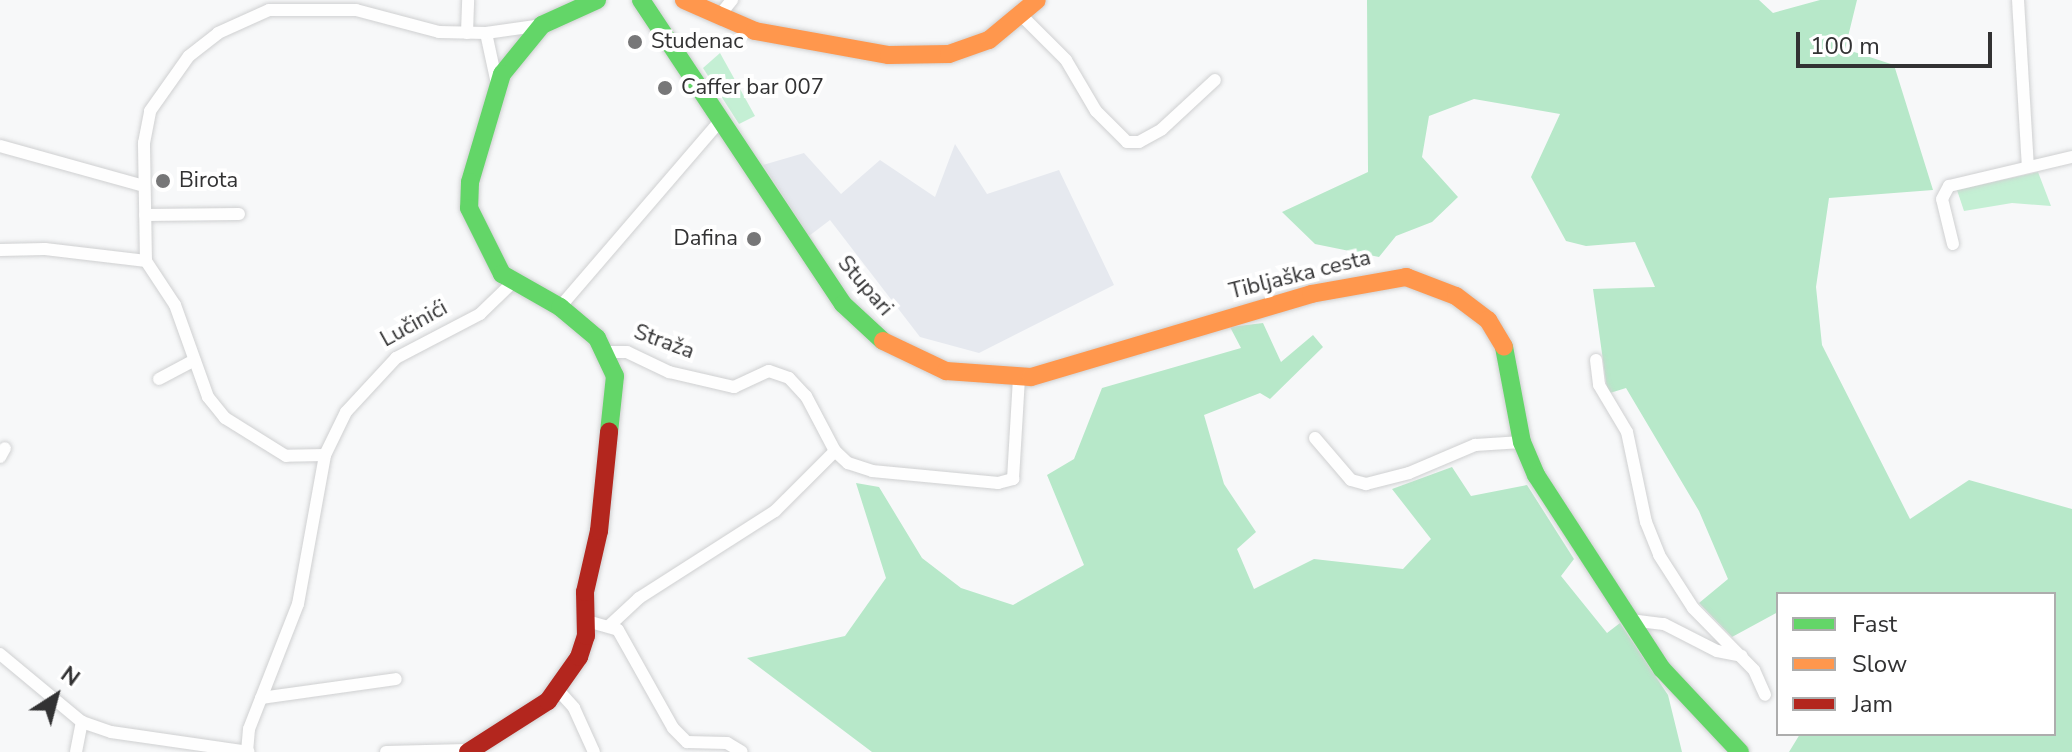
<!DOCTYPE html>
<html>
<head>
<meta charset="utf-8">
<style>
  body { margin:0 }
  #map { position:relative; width:2072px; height:752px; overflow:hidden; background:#f7f8f9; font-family:"Nunito Sans",sans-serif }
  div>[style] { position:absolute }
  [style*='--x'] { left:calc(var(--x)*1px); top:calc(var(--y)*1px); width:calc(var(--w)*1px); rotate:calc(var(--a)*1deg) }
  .built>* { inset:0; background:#e6e9ef }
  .green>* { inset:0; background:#c4efd4 }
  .forest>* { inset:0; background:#b7e8c9 }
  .roads { filter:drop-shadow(0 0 2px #cfd0d1) drop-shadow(0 0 2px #cfd0d1) }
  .street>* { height:12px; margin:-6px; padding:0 6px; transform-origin:6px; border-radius:6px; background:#fefefe }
  .fast>* { height:18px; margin:-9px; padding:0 9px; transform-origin:9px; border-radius:9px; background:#63d668 }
  .slow>* { height:18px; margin:-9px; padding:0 9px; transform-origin:9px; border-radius:9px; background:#ff974d }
  .jam>* { height:18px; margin:-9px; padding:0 9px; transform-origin:9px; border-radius:9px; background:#b3261e }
  .dots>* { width:22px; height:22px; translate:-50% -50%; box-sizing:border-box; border:4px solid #fff; border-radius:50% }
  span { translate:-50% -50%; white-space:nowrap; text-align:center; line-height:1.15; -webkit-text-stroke:8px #fff; paint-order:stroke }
  .poi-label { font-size:22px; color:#323233 }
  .left { translate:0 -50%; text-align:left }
  .right { translate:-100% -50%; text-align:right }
  .street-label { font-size:22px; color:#323233 }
  .legend { position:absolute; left:1776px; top:592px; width:280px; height:144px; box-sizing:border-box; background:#fff; border:2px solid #adadad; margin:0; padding:10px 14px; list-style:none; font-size:24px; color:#323233 }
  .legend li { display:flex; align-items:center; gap:16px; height:40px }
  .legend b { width:40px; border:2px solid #adadad }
  .north { position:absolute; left:16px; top:656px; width:80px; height:80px; -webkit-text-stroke:6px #fff; paint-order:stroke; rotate:36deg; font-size:22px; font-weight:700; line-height:32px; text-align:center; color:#323233 }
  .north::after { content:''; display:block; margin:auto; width:28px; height:36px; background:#323233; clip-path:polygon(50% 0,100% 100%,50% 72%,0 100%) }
  .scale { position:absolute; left:1796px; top:32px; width:196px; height:36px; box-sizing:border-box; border:4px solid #323233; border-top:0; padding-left:10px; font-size:24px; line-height:28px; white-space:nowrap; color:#323233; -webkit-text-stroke:6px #fff; paint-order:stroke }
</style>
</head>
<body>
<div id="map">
  <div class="built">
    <i style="clip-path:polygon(955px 144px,987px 194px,1059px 170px,1114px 285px,979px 353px,920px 337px,830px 220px,809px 236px,763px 165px,804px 153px,841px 194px,880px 160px,935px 197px)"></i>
  </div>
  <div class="green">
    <i style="clip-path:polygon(720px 53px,755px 116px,739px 124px,703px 68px)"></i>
    <i style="clip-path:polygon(2038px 172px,2051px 206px,2012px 203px,1964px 211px,1957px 190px)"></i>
  </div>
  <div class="forest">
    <i style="clip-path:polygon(1367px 0,1759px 0,1773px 13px,1820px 0,1857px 0,1845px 49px,1894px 65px,1933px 190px,1829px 198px,1816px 287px,1822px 345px,1910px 519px,1969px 480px,2072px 509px,2072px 752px,1789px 752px,1800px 734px,2054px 734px,2054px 594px,1778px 594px,1778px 612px,1732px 637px,1699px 603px,1728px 579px,1699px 511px,1626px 388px,1610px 393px,1607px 389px,1593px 289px,1655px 287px,1635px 242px,1586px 246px,1566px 241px,1531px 177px,1560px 114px,1474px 99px,1429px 116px,1422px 157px,1458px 197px,1432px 222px,1396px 236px,1379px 257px,1315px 244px,1282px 212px,1368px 172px)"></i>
    <i style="clip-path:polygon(1263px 323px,1281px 362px,1313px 335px,1323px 347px,1270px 399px,1260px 393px,1204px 415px,1224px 484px,1256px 532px,1237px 549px,1254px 589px,1314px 559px,1403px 569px,1431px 539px,1392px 489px,1452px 467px,1471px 496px,1527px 485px,1574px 559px,1561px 576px,1607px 633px,1620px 623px,1668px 695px,1682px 752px,872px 752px,747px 658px,845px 636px,886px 578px,856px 483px,879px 487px,922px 558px,961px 588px,1013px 605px,1084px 565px,1047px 475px,1074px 459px,1102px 388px,1241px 348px,1230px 327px)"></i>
  </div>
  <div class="roads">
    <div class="street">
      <i style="--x:2018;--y:0;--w:166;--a:86.6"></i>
      <i style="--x:719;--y:16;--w:21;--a:-51"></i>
      <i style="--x:1022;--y:16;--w:62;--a:45"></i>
      <i style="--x:1066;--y:60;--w:59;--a:59.5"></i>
      <i style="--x:1096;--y:111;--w:44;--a:45"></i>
      <i style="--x:1127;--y:142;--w:12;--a:0"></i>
      <i style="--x:1139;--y:142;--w:26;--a:-29"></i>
      <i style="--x:1162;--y:129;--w:72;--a:-42.8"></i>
      <i style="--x:467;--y:33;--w:33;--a:-88"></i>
      <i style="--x:486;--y:33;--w:52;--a:77.8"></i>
      <i style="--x:0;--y:146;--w:149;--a:15.5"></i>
      <i style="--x:145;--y:215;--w:94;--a:-0.6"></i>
      <i style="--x:1953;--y:244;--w:46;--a:-103.7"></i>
      <i style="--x:1942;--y:199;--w:15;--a:-62"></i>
      <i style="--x:1949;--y:186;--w:126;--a:-13.3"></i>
      <i style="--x:0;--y:250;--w:45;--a:-1.3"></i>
      <i style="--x:45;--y:249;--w:102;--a:6.8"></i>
      <i style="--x:560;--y:307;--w:245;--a:-49.3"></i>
      <i style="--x:606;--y:352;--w:21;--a:0"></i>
      <i style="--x:627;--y:352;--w:47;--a:25.5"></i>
      <i style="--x:669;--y:372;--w:67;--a:13"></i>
      <i style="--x:734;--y:387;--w:38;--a:-25"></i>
      <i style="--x:769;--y:371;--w:21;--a:19"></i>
      <i style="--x:789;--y:378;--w:25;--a:47"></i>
      <i style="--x:806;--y:396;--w:62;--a:62.2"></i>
      <i style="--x:835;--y:451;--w:18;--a:43"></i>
      <i style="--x:848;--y:463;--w:25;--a:18"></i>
      <i style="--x:872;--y:471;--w:127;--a:5.4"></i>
      <i style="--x:998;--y:483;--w:16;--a:-15"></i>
      <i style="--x:1013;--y:479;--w:101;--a:-86.6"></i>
      <i style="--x:1596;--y:360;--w:25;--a:83"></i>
      <i style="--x:1599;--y:385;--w:55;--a:59.2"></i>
      <i style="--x:1627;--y:432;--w:92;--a:78.1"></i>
      <i style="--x:1646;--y:522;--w:35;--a:68"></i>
      <i style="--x:1659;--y:555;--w:63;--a:57.3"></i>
      <i style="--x:1693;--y:608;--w:87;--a:45.5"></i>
      <i style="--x:1754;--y:670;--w:27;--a:66"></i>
      <i style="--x:159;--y:379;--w:40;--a:-28"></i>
      <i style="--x:1315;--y:438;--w:55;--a:49.4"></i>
      <i style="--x:1351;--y:480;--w:16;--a:15"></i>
      <i style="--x:1366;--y:484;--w:44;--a:-14.3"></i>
      <i style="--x:1409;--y:473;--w:72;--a:-23"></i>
      <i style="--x:1475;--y:445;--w:47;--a:-3.7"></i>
      <i style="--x:325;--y:455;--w:39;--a:179"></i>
      <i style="--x:286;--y:456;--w:72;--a:-148.1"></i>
      <i style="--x:225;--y:418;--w:27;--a:-129"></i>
      <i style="--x:208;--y:397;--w:98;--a:-109.7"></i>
      <i style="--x:175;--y:305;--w:53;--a:-123.4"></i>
      <i style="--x:146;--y:261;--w:118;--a:-91"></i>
      <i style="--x:144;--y:143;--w:33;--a:-79"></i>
      <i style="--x:150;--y:111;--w:67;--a:-54.7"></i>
      <i style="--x:189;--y:56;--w:37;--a:-38"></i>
      <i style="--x:218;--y:33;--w:56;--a:-24.3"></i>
      <i style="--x:269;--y:10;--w:87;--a:0"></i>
      <i style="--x:356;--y:10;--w:86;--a:14.8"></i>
      <i style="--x:439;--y:32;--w:47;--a:1.2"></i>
      <i style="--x:486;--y:33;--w:57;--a:-8.1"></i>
      <i style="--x:0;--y:457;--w:10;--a:-61"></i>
      <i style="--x:1630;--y:620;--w:34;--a:7"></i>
      <i style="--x:1664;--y:624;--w:59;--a:27"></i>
      <i style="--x:1717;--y:651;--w:25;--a:11"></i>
      <i style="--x:587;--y:621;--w:32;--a:16"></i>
      <i style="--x:618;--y:630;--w:112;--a:60.7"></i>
      <i style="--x:673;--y:728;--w:20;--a:45"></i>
      <i style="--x:609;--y:626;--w:41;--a:-43"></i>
      <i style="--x:639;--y:598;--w:161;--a:-32.6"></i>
      <i style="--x:775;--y:511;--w:85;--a:-45"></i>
      <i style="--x:0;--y:654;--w:107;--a:39.7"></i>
      <i style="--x:82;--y:722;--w:31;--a:19"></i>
      <i style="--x:111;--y:732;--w:139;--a:8.2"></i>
      <i style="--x:558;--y:690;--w:24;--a:48"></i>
      <i style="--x:574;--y:708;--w:48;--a:65.6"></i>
      <i style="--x:261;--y:698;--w:136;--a:-8"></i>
      <i style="--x:687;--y:742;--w:40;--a:1.4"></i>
      <i style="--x:727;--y:743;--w:17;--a:31"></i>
      <i style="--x:76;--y:752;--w:31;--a:-79"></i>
      <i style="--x:247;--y:752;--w:23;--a:-85"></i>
      <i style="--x:249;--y:729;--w:134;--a:-68.6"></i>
      <i style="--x:298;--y:604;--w:151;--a:-79.7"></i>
      <i style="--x:325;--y:455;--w:48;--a:-64"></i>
      <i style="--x:346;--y:412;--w:74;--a:-47.2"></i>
      <i style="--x:396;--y:358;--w:95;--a:-27.6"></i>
      <i style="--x:480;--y:314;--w:45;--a:-44.1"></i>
      <i style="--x:386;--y:752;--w:80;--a:-1.4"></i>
    </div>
    <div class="fast">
      <i style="--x:597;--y:0;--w:60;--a:155.6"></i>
      <i style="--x:542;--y:25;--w:63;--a:129.2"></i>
      <i style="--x:502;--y:74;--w:113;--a:106.5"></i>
      <i style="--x:470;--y:182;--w:26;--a:92"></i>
      <i style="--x:469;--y:208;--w:74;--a:63.4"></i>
      <i style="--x:502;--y:274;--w:67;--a:29.6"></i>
      <i style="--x:560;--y:307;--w:48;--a:40"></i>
      <i style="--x:597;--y:338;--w:42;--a:64.7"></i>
      <i style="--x:615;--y:376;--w:56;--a:96.1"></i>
      <i style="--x:641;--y:0;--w:365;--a:56.4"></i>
      <i style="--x:843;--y:304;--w:54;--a:42.8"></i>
      <i style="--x:1504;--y:347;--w:97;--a:79.3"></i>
      <i style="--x:1522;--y:442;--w:36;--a:67"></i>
      <i style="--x:1536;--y:475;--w:231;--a:57"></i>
      <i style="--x:1662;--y:669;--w:114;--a:46.8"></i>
    </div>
    <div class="slow">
      <i style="--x:684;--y:0;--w:77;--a:23.6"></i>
      <i style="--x:755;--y:31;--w:136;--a:10.2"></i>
      <i style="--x:889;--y:55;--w:60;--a:-1"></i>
      <i style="--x:949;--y:54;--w:42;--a:-19.3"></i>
      <i style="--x:989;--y:40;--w:62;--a:-39.8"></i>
      <i style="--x:883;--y:341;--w:70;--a:25.5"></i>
      <i style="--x:946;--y:371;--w:85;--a:4"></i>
      <i style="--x:1031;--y:377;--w:292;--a:-16.5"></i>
      <i style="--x:1311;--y:294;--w:97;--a:-10.1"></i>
      <i style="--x:1406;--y:277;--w:53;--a:20.8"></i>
      <i style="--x:1456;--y:296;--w:40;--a:37"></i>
      <i style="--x:1488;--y:320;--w:31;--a:59"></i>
    </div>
    <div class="jam">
      <i style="--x:468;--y:752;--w:95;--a:-32.5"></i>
      <i style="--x:548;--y:701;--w:54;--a:-54.8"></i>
      <i style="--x:579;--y:657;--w:22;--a:-72"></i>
      <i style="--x:586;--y:636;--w:44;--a:-91.3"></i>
      <i style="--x:585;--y:592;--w:63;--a:-77.1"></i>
      <i style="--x:599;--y:531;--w:100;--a:-84.2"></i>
    </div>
  </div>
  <div class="dots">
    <i style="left:635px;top:42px;background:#777778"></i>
    <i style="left:665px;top:88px;background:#777778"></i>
    <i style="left:163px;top:181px;background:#777778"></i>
    <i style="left:754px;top:239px;background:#777778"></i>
  </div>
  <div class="poi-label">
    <span class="left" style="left:651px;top:42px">Studenac</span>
    <span class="left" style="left:681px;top:88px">Caffer bar 007</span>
    <span class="left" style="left:179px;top:181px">Birota</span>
    <span class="right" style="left:738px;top:239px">Dafina</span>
  </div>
  <div class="street-label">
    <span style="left:1300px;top:275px;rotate:-14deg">Tibljaška cesta</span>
    <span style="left:865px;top:286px;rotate:49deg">Stupari</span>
    <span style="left:414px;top:324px;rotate:-29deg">Lučinići</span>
    <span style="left:664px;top:342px;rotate:20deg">Straža</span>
  </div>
  <ul class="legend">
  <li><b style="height:10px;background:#63d668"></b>Fast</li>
  <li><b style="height:10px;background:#ff974d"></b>Slow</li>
  <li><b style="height:10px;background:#b3261e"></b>Jam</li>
  </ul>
  <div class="north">N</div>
  <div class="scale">100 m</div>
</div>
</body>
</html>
